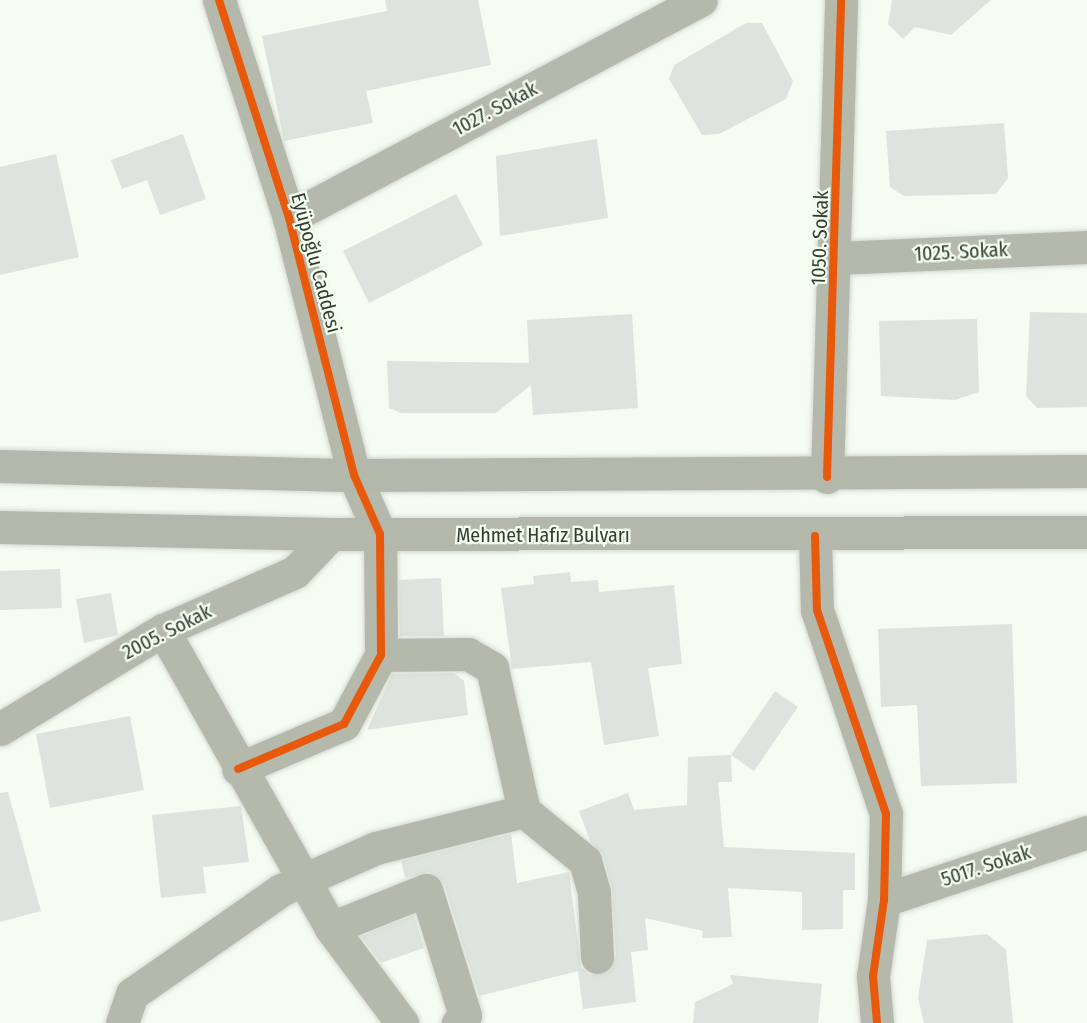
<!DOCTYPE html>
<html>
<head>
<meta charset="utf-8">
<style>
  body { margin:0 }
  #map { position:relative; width:1087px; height:1023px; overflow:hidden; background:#f5fcf2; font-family:"Fira Sans Condensed",sans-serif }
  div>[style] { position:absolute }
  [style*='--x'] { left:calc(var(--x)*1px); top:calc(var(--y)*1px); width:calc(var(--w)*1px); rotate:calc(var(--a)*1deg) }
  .building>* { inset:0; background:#dde4dd }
  .roads { filter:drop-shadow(0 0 2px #d4d8d1) drop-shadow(0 0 2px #d4d8d1) }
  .street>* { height:33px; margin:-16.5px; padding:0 16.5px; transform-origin:16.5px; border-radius:16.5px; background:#b4b9ac }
  .secondary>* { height:33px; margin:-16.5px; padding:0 16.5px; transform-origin:16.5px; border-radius:16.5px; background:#b4b8ab }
  .cycleway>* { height:8px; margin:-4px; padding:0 4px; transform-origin:4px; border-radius:4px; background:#e8590c }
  span { translate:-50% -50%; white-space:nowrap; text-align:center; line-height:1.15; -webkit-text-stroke:4.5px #f3ffef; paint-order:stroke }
  .street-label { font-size:20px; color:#373b35 }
</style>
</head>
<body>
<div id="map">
  <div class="building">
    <i style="clip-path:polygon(385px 0,478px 0,491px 65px,366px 91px,373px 123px,284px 141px,262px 36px,387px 11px)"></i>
    <i style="clip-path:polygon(892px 0,991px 0,951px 35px,915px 27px,903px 39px,888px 24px)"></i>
    <i style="clip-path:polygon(746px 23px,762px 23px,793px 81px,786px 99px,719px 134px,702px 135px,669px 79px,674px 65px)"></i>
    <i style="clip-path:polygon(1004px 123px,1008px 178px,996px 194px,904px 196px,890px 187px,886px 131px)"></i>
    <i style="clip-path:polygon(183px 134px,206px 199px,160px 215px,147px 180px,122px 189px,111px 160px)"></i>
    <i style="clip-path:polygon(597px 139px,608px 218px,500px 236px,496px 156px)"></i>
    <i style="clip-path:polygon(56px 154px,79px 257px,0 275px,0 167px)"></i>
    <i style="clip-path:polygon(456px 194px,483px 245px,369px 303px,343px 251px)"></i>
    <i style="clip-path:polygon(1030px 312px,1087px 313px,1087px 407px,1037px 408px,1026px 396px)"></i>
    <i style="clip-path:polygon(632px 314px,638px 408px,533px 415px,531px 385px,496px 413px,401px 413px,389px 408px,387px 361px,529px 363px,527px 320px)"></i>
    <i style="clip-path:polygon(977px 319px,979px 392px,955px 400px,881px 396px,879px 321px)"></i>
    <i style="clip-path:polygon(60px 569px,62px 608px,0 610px,0 571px)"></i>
    <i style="clip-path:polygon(570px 572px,571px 582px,598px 580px,599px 592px,674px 585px,682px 664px,648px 668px,659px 736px,604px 745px,591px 662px,512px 669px,501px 588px,534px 584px,533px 576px)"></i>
    <i style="clip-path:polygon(441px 578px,444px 636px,400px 636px,399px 580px)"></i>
    <i style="clip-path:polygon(111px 593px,118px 635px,84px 643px,76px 599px)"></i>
    <i style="clip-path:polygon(1012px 624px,1017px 783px,921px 786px,917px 705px,881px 707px,878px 629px)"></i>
    <i style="clip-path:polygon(454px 673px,464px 681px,468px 715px,367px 730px,392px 674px)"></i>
    <i style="clip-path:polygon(775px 691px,798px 707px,754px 771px,731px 755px)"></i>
    <i style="clip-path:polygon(130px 716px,144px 790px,50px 808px,36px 734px)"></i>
    <i style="clip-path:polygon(731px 755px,732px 782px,718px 782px,724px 847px,855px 853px,855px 890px,843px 890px,843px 929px,802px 930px,802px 892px,728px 888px,732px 937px,702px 938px,703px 931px,645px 918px,648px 950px,631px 952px,636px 1002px,583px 1009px,578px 971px,479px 996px,444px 884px,429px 872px,405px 878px,401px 861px,511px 834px,517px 883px,569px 872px,581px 967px,589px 974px,607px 973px,616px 956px,612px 888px,603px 856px,590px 841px,579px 811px,628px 793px,634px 810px,687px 805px,688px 757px)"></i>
    <i style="clip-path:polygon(8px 792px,41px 911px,0 922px,0 793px)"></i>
    <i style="clip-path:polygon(241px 806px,249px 862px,203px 867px,206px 893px,161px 898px,152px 815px)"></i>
    <i style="clip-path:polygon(414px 915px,424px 948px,381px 963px,361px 936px)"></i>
    <i style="clip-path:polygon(987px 934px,1006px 950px,1013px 1023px,924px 1023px,918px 998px,927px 940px)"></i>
    <i style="clip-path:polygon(730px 975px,822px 984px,818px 1023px,693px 1023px,695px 1002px,733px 984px)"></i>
  </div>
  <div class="roads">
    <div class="street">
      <i style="--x:219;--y:0;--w:229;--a:72.2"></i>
      <i style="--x:289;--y:218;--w:265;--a:75.8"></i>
      <i style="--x:354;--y:475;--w:64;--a:66.2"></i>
      <i style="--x:380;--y:534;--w:121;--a:89.5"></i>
      <i style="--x:381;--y:655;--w:78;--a:118.2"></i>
      <i style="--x:344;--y:724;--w:115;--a:157"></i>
      <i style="--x:289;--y:218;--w:466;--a:-27.9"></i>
      <i style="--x:836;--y:258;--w:251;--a:-2.5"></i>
      <i style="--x:827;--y:477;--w:477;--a:-88.3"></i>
      <i style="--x:815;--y:536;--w:74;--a:88.5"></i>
      <i style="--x:817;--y:610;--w:215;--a:71.3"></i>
      <i style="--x:886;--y:814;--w:86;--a:91.3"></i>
      <i style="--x:884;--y:900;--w:77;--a:98.2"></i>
      <i style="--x:873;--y:976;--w:47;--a:85.1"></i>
      <i style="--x:163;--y:630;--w:342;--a:60.6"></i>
      <i style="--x:331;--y:928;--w:119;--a:53.2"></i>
      <i style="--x:381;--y:655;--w:87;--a:-0.7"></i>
      <i style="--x:468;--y:654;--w:28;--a:30"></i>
      <i style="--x:492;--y:668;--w:147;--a:77.4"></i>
      <i style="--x:524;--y:811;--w:79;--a:39.3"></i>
      <i style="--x:585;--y:861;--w:33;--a:74"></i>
      <i style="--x:594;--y:893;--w:64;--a:87.3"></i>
      <i style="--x:0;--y:729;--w:191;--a:-31.3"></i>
      <i style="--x:163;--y:630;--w:144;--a:-23.7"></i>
      <i style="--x:295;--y:572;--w:52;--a:-46.5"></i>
      <i style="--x:884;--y:900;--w:214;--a:-18.5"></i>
      <i style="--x:331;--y:928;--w:102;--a:-21.8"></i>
      <i style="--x:426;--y:890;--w:131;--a:72.7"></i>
      <i style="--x:465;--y:1015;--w:11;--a:131"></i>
      <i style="--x:122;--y:1023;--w:31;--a:-71"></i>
      <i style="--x:132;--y:994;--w:182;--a:-34.9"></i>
      <i style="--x:281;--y:890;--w:104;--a:-23.9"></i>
      <i style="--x:376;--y:848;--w:153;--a:-14"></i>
    </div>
    <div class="secondary">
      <i style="--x:0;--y:466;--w:354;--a:1.5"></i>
      <i style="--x:354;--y:475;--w:733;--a:-0.31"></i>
      <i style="--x:0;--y:527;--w:331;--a:1.2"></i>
      <i style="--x:331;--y:534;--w:756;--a:-0.15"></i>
    </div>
  </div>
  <div class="cycleway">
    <i style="--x:219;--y:0;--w:229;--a:72.2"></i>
    <i style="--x:289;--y:218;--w:265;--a:75.8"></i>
    <i style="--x:354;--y:475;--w:64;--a:66.2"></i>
    <i style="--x:380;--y:534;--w:121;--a:89.5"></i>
    <i style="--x:381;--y:655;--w:78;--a:118.2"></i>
    <i style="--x:344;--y:724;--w:115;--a:157"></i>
    <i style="--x:827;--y:477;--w:477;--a:-88.3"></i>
    <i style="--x:815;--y:536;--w:74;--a:88.5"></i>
    <i style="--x:817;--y:610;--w:215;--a:71.3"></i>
    <i style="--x:886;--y:814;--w:86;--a:91.3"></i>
    <i style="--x:884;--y:900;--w:77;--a:98.2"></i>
    <i style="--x:873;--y:976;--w:47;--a:85.1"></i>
  </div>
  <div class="street-label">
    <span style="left:495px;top:109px;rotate:-28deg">1027. Sokak</span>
    <span style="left:820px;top:238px;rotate:-88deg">1050. Sokak</span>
    <span style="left:961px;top:252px;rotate:-3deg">1025. Sokak</span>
    <span style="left:316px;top:263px;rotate:75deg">Eyüpoğlu Caddesi</span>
    <span style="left:543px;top:535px">Mehmet Hafız Bulvarı</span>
    <span style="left:167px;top:632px;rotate:-27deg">2005. Sokak</span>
    <span style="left:986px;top:866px;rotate:-18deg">5017. Sokak</span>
  </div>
</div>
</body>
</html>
